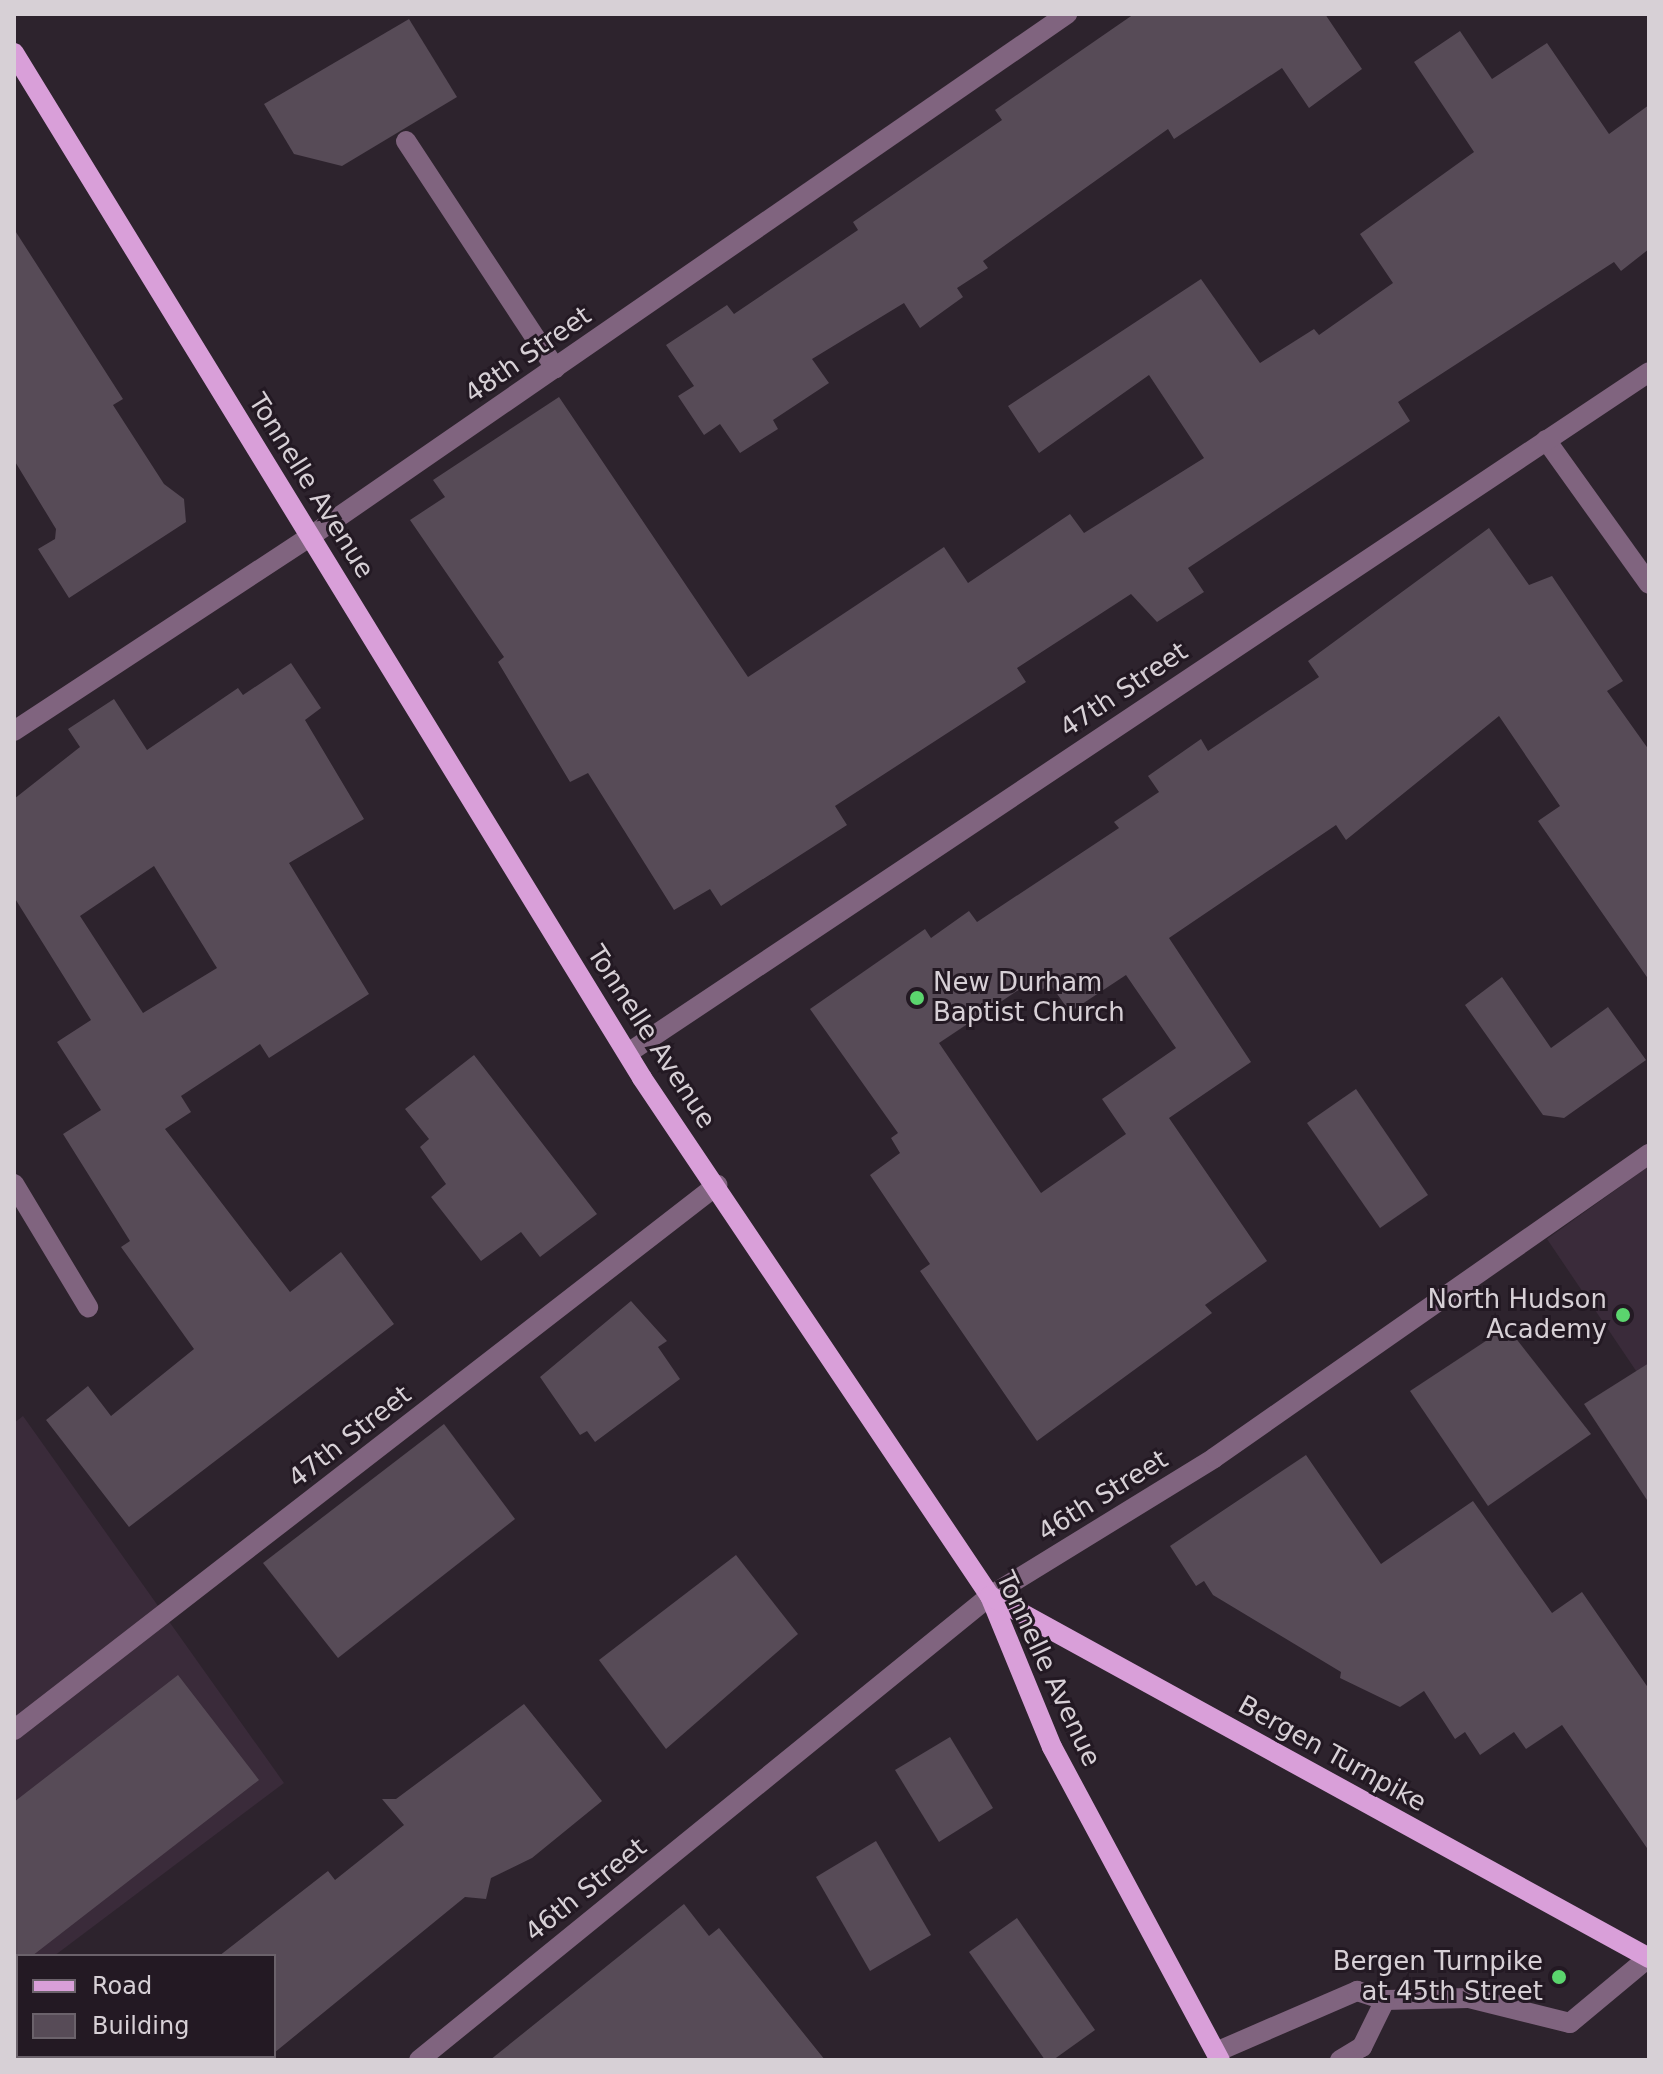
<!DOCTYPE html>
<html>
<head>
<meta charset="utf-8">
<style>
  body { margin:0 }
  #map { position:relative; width:1663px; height:2074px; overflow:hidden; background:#2d232d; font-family:"DejaVu Sans",sans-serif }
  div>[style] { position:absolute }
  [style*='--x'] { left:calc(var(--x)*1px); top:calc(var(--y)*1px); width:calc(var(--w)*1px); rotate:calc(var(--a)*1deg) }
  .built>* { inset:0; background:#3a2b3a }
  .building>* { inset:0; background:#574b57 }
  .minor>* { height:20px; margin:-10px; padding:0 10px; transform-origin:10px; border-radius:10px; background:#80647f }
  .major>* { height:20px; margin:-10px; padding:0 10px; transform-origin:10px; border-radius:10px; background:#d99fd9 }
  .dots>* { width:22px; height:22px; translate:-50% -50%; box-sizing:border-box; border:4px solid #231923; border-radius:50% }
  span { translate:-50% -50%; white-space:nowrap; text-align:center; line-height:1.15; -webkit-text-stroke:6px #231923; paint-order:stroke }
  .street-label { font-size:26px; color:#d7d0d6 }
  .poi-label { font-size:26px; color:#d7d0d6 }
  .left { translate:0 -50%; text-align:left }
  .right { translate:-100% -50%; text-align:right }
  .frame { position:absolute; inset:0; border:16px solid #d7d0d6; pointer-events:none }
  .legend { position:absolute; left:16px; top:1954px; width:260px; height:104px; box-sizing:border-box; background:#231923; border:2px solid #6b626b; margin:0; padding:10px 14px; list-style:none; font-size:24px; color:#d7d0d6 }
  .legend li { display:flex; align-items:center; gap:16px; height:40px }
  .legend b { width:40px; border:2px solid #6b626b }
</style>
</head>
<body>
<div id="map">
  <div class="built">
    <i style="clip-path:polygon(1649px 1166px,1649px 1390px,1547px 1239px)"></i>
    <i style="clip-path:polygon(23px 1416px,284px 1783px,54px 1956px,18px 1956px,14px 1986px,14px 1423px)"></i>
  </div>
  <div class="building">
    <i style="clip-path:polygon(1134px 14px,1325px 14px,1362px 69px,1309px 108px,1282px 68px,1174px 139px,1168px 129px,983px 261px,988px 268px,957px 288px,963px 297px,920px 328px,904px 303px,812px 359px,829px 383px,773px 420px,778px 429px,740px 453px,720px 424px,704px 435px,678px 396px,694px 386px,666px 345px,727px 305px,734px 314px,858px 230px,853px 222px,1002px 120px,995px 110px)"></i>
    <i style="clip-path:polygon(409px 19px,457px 97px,342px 166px,294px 154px,264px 104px)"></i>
    <i style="clip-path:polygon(1460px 31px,1492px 79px,1547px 43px,1609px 134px,1649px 105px,1649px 249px,1621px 271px,1614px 262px,1398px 402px,1410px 421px,1188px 568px,1204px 592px,1157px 622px,1131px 594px,1017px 668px,1026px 682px,835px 806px,847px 825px,721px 906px,710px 889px,674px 910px,588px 773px,570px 782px,498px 662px,504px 657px,410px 520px,445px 497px,433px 480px,559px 397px,748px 677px,944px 547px,968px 583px,1070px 514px,1084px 533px,1204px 458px,1149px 375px,1039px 453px,1008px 406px,1201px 279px,1260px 363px,1314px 329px,1319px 335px,1393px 283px,1360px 234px,1474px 152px,1414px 62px)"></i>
    <i style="clip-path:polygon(14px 229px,123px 399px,113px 405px,164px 484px,184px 499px,186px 522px,69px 598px,38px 549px,55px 539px,56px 529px,14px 460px)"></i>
    <i style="clip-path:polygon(evenodd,1489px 528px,1529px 585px,1552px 576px,1623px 681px,1607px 691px,1649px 750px,1649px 980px,1538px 821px,1560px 806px,1499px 716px,1346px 840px,1336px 825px,1169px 938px,1251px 1062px,1169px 1118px,1267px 1261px,1205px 1305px,1212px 1313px,1037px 1441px,920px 1271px,930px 1264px,870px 1175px,900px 1153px,891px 1138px,898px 1133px,810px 1009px,925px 929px,931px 938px,969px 911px,977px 922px,1119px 828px,1114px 822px,1159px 792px,1148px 776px,1201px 739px,1208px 751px,1319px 677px,1308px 661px,1489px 528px,1126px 975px,1176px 1048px,1102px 1099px,1126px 1134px,1041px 1193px,939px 1043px,1032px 981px,1039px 992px,1050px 984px,1070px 1012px,1126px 975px)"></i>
    <i style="clip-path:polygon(evenodd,291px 663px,321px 708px,305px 720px,364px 819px,289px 863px,369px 994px,269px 1058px,260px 1044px,181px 1096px,191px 1112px,165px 1129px,290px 1292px,341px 1252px,394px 1324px,129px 1527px,46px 1420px,88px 1386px,111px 1416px,194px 1349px,121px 1247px,130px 1241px,63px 1134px,101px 1110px,57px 1042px,91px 1020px,14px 897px,14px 799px,80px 747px,68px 729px,114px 699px,147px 750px,238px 688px,243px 695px,291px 663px,154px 866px,217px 968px,143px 1013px,80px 916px,154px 866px)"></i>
    <i style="clip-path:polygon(1502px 977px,1551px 1048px,1608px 1007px,1646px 1060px,1564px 1118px,1543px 1115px,1465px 1005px)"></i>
    <i style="clip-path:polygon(474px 1055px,597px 1214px,540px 1257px,521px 1232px,481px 1261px,431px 1197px,446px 1184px,420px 1147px,429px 1139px,405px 1109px)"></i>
    <i style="clip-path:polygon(1356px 1089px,1428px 1195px,1380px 1228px,1307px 1123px)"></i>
    <i style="clip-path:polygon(631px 1301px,667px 1341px,658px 1347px,680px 1379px,595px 1442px,587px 1431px,580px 1435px,540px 1377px)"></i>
    <i style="clip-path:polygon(1507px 1327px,1591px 1434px,1488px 1506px,1410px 1391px)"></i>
    <i style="clip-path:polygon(1649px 1363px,1649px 1503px,1584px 1404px)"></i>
    <i style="clip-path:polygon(444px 1424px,515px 1519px,338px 1658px,263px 1563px)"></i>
    <i style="clip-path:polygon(1306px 1455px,1381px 1564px,1473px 1501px,1552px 1613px,1582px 1592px,1649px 1689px,1649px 1851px,1562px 1725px,1526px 1749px,1514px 1732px,1480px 1755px,1465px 1732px,1455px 1739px,1424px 1691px,1400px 1707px,1340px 1678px,1341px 1672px,1213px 1595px,1204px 1581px,1196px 1586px,1170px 1546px)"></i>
    <i style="clip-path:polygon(736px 1555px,798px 1634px,666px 1749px,599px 1660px)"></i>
    <i style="clip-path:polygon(178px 1675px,259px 1780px,32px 1956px,18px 1956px,14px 1970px,14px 1802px)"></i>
    <i style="clip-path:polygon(524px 1704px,602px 1801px,532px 1858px,491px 1878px,486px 1899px,465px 1897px,274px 2053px,274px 1956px,219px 1956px,328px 1871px,335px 1880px,404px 1825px,382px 1799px,396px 1799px)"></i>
    <i style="clip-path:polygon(950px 1737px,993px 1808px,939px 1842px,895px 1770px)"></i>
    <i style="clip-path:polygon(876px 1841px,931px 1935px,870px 1971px,816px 1877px)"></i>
    <i style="clip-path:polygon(684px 1904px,709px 1936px,719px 1928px,825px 2060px,490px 2060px)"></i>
    <i style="clip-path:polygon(1017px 1918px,1095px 2030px,1053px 2060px,1045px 2060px,969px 1952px)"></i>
  </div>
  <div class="minor">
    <i style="--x:406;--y:141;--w:272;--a:56.7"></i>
    <i style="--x:1546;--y:440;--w:177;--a:54.4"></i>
    <i style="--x:14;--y:731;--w:355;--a:-33.3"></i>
    <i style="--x:311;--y:536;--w:919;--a:-34.62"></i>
    <i style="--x:628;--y:1053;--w:1227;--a:-33.7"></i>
    <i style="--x:14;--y:1184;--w:144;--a:59"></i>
    <i style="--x:14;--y:1730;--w:890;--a:-37.78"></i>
    <i style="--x:1216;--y:2052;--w:154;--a:-23.4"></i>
    <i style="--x:1357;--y:1991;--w:29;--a:18"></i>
    <i style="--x:1385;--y:2000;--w:84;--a:-1.4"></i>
    <i style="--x:1469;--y:1998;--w:104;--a:13.9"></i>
    <i style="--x:1570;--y:2023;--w:102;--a:-39.8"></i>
    <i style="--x:419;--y:2060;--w:736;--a:-39.1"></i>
    <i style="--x:990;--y:1596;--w:263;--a:-31.6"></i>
    <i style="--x:1214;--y:1458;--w:531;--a:-34.95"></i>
    <i style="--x:1340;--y:2060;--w:26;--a:-31"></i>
    <i style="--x:1362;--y:2047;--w:52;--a:-63.9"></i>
  </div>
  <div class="major">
    <i style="--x:14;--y:53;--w:1202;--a:58.5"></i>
    <i style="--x:642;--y:1078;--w:624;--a:56.11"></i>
    <i style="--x:990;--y:1596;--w:163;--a:67.7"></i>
    <i style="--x:1052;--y:1747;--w:355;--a:61.8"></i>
    <i style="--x:990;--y:1596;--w:752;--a:28.78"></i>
  </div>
  <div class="dots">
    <i style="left:917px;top:998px;background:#5bd56e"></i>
    <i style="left:1623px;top:1315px;background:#5bd56e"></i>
    <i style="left:1559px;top:1977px;background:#5bd56e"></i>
  </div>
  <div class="street-label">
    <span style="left:528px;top:355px;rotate:-35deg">48th Street</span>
    <span style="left:311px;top:486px;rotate:58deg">Tonnelle Avenue</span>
    <span style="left:1124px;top:690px;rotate:-34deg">47th Street</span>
    <span style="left:651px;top:1037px;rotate:57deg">Tonnelle Avenue</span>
    <span style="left:350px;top:1437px;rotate:-38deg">47th Street</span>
    <span style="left:1103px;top:1496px;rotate:-32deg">46th Street</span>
    <span style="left:1048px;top:1669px;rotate:65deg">Tonnelle Avenue</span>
    <span style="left:1332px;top:1754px;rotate:29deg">Bergen Turnpike</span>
    <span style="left:586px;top:1890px;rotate:-39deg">46th Street</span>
  </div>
  <div class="poi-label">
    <span class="left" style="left:933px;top:998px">New Durham<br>Baptist Church</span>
    <span class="right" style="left:1607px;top:1315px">North Hudson<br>Academy</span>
    <span class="right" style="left:1543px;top:1977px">Bergen Turnpike<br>at 45th Street</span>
  </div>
  <div class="frame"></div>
  <ul class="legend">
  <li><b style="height:10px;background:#d99fd9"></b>Road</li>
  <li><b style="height:22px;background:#574b57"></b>Building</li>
  </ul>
</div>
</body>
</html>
